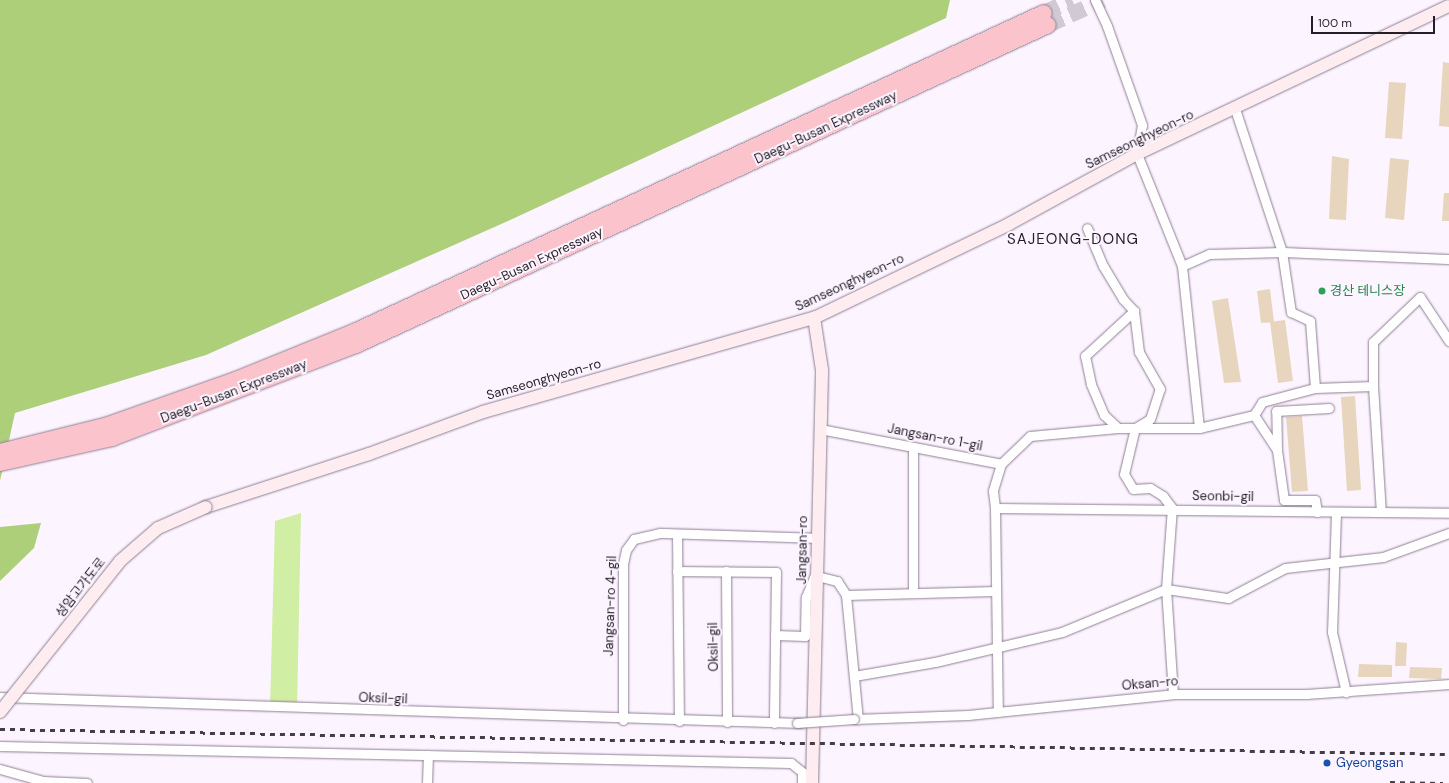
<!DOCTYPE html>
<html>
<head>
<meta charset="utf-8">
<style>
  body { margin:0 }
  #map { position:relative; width:1449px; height:783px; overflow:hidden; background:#fcf5ff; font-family:"DM Sans","Noto Sans KR",sans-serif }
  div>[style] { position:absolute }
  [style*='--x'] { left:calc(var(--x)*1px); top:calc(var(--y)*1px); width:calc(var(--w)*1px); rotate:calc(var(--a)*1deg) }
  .green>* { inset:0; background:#d0eea4 }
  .forest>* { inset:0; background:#adcf7a }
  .building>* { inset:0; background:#e7d6bd }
  .highway-tunnel>* { height:16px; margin-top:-8px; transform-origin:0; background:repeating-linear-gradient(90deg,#d1cad4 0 16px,transparent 0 24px) }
  .roads { filter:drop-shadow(0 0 1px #8f7e94) drop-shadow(0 0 1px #8f7e94) }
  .street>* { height:9px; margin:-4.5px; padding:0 4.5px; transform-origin:4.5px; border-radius:4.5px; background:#fff }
  .secondary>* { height:12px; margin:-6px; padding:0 6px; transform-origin:6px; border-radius:6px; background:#feedf0 }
  .highway>* { height:16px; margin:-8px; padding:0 8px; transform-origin:8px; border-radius:8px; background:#fbc4cc }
  .rail>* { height:2.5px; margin-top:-1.25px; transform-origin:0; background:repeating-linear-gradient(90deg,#453e47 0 5px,transparent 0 10px) }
  .bridges { filter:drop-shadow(0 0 1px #8f7e94) drop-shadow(0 0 1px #8f7e94) }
  .street-bridge>* { height:9px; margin:-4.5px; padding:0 4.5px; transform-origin:4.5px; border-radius:4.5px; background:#fff }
  .secondary-bridge>* { height:12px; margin:-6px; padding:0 6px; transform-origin:6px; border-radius:6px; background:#feedf0 }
  .dots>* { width:11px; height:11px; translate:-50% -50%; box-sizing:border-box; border:2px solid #fcf5ff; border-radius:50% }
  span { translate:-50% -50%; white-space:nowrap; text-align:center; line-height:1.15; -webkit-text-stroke:4px #fcf5ff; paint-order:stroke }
  .street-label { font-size:13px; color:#251e27 }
  .leisure-label { font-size:13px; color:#27864d }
  .left { translate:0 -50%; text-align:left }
  .transit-label { font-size:13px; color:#164399 }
  .quarter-label { font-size:15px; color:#251e27; letter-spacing:1px }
  .scale { position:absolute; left:1311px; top:16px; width:124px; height:18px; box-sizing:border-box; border:2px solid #251e27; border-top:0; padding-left:5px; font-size:12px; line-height:14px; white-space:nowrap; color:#251e27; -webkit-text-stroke:3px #fcf5ff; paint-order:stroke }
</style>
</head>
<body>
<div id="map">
  <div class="green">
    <i style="clip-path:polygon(301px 513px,297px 709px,270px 708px,275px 521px)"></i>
  </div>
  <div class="forest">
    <i style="clip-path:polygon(0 0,950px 0,946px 18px,508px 221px,206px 355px,15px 413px,0 481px)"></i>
    <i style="clip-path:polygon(41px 523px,34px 548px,0 581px,0 527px)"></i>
  </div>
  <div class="building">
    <i style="clip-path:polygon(1443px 62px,1449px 63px,1449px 127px,1439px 126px)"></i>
    <i style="clip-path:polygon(1389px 82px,1406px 83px,1402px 139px,1385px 138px)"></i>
    <i style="clip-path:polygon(1332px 156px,1349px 159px,1346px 220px,1329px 219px)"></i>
    <i style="clip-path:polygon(1390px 158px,1409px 160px,1404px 220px,1385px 218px)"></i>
    <i style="clip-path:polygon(1444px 193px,1449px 193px,1449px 221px,1442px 221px)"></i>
    <i style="clip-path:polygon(1270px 289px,1274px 322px,1261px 323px,1257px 291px)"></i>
    <i style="clip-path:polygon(1228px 298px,1241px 382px,1224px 383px,1212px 301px)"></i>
    <i style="clip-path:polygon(1285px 320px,1293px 381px,1278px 383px,1270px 322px)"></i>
    <i style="clip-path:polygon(1355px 396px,1361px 490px,1347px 491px,1341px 397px)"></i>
    <i style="clip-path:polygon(1302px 416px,1308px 491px,1292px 492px,1286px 417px)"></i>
    <i style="clip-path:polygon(1396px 642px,1407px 643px,1406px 666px,1395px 666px)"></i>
    <i style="clip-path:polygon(1359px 664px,1392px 665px,1392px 677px,1358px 677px)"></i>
    <i style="clip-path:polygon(1410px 667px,1442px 668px,1441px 679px,1409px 678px)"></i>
  </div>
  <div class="highway-tunnel">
    <i style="--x:1044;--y:13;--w:31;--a:-25"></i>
    <i style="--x:1048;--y:25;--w:60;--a:-24.4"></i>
  </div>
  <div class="roads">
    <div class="street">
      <i style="--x:1095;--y:0;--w:29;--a:65"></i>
      <i style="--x:1107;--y:26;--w:105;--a:70.5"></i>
      <i style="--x:1142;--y:125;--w:29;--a:100"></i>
      <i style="--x:1137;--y:154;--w:121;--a:68.1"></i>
      <i style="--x:1182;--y:266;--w:163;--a:84"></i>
      <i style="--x:1235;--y:109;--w:151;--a:71.8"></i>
      <i style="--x:1282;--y:252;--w:61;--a:81.5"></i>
      <i style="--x:1291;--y:312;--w:21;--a:25"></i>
      <i style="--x:1310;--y:321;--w:67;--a:85.7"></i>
      <i style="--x:1182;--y:266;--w:30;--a:-24"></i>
      <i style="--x:1209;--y:254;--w:73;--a:-1.6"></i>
      <i style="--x:1282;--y:252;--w:167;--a:2.4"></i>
      <i style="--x:1373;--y:386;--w:44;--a:-90"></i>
      <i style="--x:1373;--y:342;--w:65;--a:-43.8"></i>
      <i style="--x:1420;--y:297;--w:53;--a:56.6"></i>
      <i style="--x:1254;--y:415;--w:42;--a:56.7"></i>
      <i style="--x:1118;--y:428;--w:19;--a:-137"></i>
      <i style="--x:1104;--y:415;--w:34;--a:-113"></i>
      <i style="--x:1091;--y:384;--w:29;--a:-102"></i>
      <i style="--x:1085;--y:356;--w:67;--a:-42.6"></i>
      <i style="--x:820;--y:429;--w:184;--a:10.9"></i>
      <i style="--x:1001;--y:464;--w:28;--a:107"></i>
      <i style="--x:993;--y:491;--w:17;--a:83"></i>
      <i style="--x:995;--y:508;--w:204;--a:89.2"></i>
      <i style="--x:913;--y:447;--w:145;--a:90"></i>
      <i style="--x:1001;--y:464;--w:40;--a:-44"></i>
      <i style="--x:1030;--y:436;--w:88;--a:-5.2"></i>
      <i style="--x:1118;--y:428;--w:81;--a:0"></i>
      <i style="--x:1199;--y:428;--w:57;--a:-13.3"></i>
      <i style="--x:1254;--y:415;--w:15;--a:-58"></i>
      <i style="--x:1262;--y:402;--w:55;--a:-14.8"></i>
      <i style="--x:1315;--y:388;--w:58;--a:-2"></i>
      <i style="--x:1373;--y:386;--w:126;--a:86.4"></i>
      <i style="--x:995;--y:508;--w:454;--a:0.6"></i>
      <i style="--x:1317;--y:512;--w:12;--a:-99"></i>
      <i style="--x:1315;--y:500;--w:31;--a:180"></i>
      <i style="--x:1284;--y:500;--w:50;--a:-98"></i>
      <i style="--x:1277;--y:450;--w:39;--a:-91"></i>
      <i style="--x:1276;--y:411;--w:53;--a:-3.2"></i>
      <i style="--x:1336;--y:513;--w:119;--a:91.9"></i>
      <i style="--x:1332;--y:632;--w:62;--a:76.9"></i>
      <i style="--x:677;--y:534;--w:187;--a:89.4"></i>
      <i style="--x:677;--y:571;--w:99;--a:0.6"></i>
      <i style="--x:776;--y:572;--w:151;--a:90.8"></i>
      <i style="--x:726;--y:571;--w:151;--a:89.6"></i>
      <i style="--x:817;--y:576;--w:21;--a:14"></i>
      <i style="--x:837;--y:581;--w:17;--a:57"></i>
      <i style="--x:846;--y:595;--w:125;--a:84.5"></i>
      <i style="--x:846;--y:595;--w:150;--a:-1.5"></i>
      <i style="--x:775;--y:635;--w:30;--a:2"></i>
      <i style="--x:805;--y:636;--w:39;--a:-89"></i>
      <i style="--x:806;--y:597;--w:24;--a:-68"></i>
      <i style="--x:854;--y:676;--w:82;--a:-9.8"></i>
      <i style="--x:935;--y:662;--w:130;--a:-13.3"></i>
      <i style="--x:1062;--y:632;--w:113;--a:-22.5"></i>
      <i style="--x:1166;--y:589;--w:81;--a:-85.8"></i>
      <i style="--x:1172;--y:508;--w:15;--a:-127"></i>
      <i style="--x:1163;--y:496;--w:15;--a:-148"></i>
      <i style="--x:1150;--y:488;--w:17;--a:177"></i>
      <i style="--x:1133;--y:489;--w:17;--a:-121"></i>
      <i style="--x:1124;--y:474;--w:47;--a:-76.6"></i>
      <i style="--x:1135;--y:428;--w:17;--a:-31"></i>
      <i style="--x:1150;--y:419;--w:32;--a:-72"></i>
      <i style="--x:1160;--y:389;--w:43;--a:-119.6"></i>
      <i style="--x:1139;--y:352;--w:41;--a:-97"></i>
      <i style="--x:1134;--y:311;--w:16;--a:-133"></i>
      <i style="--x:1123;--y:299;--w:39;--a:-121"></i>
      <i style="--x:1103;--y:266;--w:41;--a:-112.8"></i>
      <i style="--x:1173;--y:694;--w:105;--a:-93.8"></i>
      <i style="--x:1166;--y:589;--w:63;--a:8.3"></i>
      <i style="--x:1228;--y:598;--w:64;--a:-27.8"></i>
      <i style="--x:1285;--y:568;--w:99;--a:-6.4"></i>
      <i style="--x:1383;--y:557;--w:70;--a:-20"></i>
      <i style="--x:0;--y:697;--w:801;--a:1.86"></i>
      <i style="--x:854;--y:719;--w:114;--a:-2"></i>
      <i style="--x:968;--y:715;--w:206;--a:-5.8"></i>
      <i style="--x:1173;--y:694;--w:134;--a:0"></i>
      <i style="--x:1307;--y:694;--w:142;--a:-4"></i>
      <i style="--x:623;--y:720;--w:156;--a:-90"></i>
      <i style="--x:623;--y:564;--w:14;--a:-78"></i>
      <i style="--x:626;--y:550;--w:14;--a:-54"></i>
      <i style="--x:634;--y:539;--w:27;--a:-13"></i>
      <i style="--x:660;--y:533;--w:156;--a:1.8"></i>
      <i style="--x:0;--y:746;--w:791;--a:1.23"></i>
      <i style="--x:791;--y:763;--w:14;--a:39"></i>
      <i style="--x:802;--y:772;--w:11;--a:90"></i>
      <i style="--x:0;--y:769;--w:45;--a:15.6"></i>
      <i style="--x:43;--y:781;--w:44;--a:2.6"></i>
      <i style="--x:427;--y:783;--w:28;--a:-88"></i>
    </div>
    <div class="secondary">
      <i style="--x:206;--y:507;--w:171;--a:-18"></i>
      <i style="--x:369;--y:454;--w:121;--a:-20.2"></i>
      <i style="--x:483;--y:412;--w:344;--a:-15.9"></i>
      <i style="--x:814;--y:318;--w:216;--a:-25.7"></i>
      <i style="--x:1009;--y:224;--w:146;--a:-28.7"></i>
      <i style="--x:1137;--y:154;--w:345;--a:-25.4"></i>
      <i style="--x:812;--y:783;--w:413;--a:-88.6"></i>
      <i style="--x:822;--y:370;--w:53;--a:-98.7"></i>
    </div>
    <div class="highway">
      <i style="--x:0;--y:452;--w:111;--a:-14"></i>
      <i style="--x:108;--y:425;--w:136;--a:-19.4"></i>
      <i style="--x:236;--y:380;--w:125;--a:-22.1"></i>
      <i style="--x:352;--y:333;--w:762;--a:-24.82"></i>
      <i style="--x:0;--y:463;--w:115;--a:-12.6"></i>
      <i style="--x:112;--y:438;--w:261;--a:-20.9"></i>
      <i style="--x:356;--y:345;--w:762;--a:-24.82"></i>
    </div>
  </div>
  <div class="rail">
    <i style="--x:0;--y:729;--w:1449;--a:0.99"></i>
    <i style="--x:1390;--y:782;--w:53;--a:1.1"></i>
  </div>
  <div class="bridges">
    <div class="street-bridge">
      <i style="--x:797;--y:723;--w:57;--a:-4"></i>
    </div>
    <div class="secondary-bridge">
      <i style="--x:0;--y:712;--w:193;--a:-51.5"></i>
      <i style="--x:120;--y:561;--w:50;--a:-41"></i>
      <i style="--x:158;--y:528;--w:52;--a:-23.6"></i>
    </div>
  </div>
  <div class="dots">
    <i style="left:1322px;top:291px;background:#2e9e5b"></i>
    <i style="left:1327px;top:763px;background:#1a4fb4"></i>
  </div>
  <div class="street-label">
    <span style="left:826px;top:128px;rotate:-25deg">Daegu-Busan Expressway</span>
    <span style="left:1140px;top:140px;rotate:-26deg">Samseonghyeon-ro</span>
    <span style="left:532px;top:264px;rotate:-25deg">Daegu-Busan Expressway</span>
    <span style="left:850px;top:283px;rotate:-25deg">Samseonghyeon-ro</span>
    <span style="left:544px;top:380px;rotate:-16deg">Samseonghyeon-ro</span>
    <span style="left:234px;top:392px;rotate:-21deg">Daegu-Busan Expressway</span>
    <span style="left:935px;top:438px;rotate:11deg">Jangsan-ro 1-gil</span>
    <span style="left:1223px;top:497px;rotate:1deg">Seonbi-gil</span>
    <span style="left:803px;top:550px;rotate:-89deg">Jangsan-ro</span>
    <span style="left:81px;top:588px;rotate:-52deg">성암고가도로</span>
    <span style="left:611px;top:606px;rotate:-88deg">Jangsan-ro 4-gil</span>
    <span style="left:714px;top:647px;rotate:-91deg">Oksil-gil</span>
    <span style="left:1150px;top:684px;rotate:-5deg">Oksan-ro</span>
    <span style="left:383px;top:699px;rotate:2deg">Oksil-gil</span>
  </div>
  <div class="leisure-label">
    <span class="left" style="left:1330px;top:291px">경산 테니스장</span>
  </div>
  <div class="transit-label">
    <span class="left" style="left:1336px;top:763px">Gyeongsan</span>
  </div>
  <div class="quarter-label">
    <span style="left:1073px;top:240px">SAJEONG-DONG</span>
  </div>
  <div class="scale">100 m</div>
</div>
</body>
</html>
